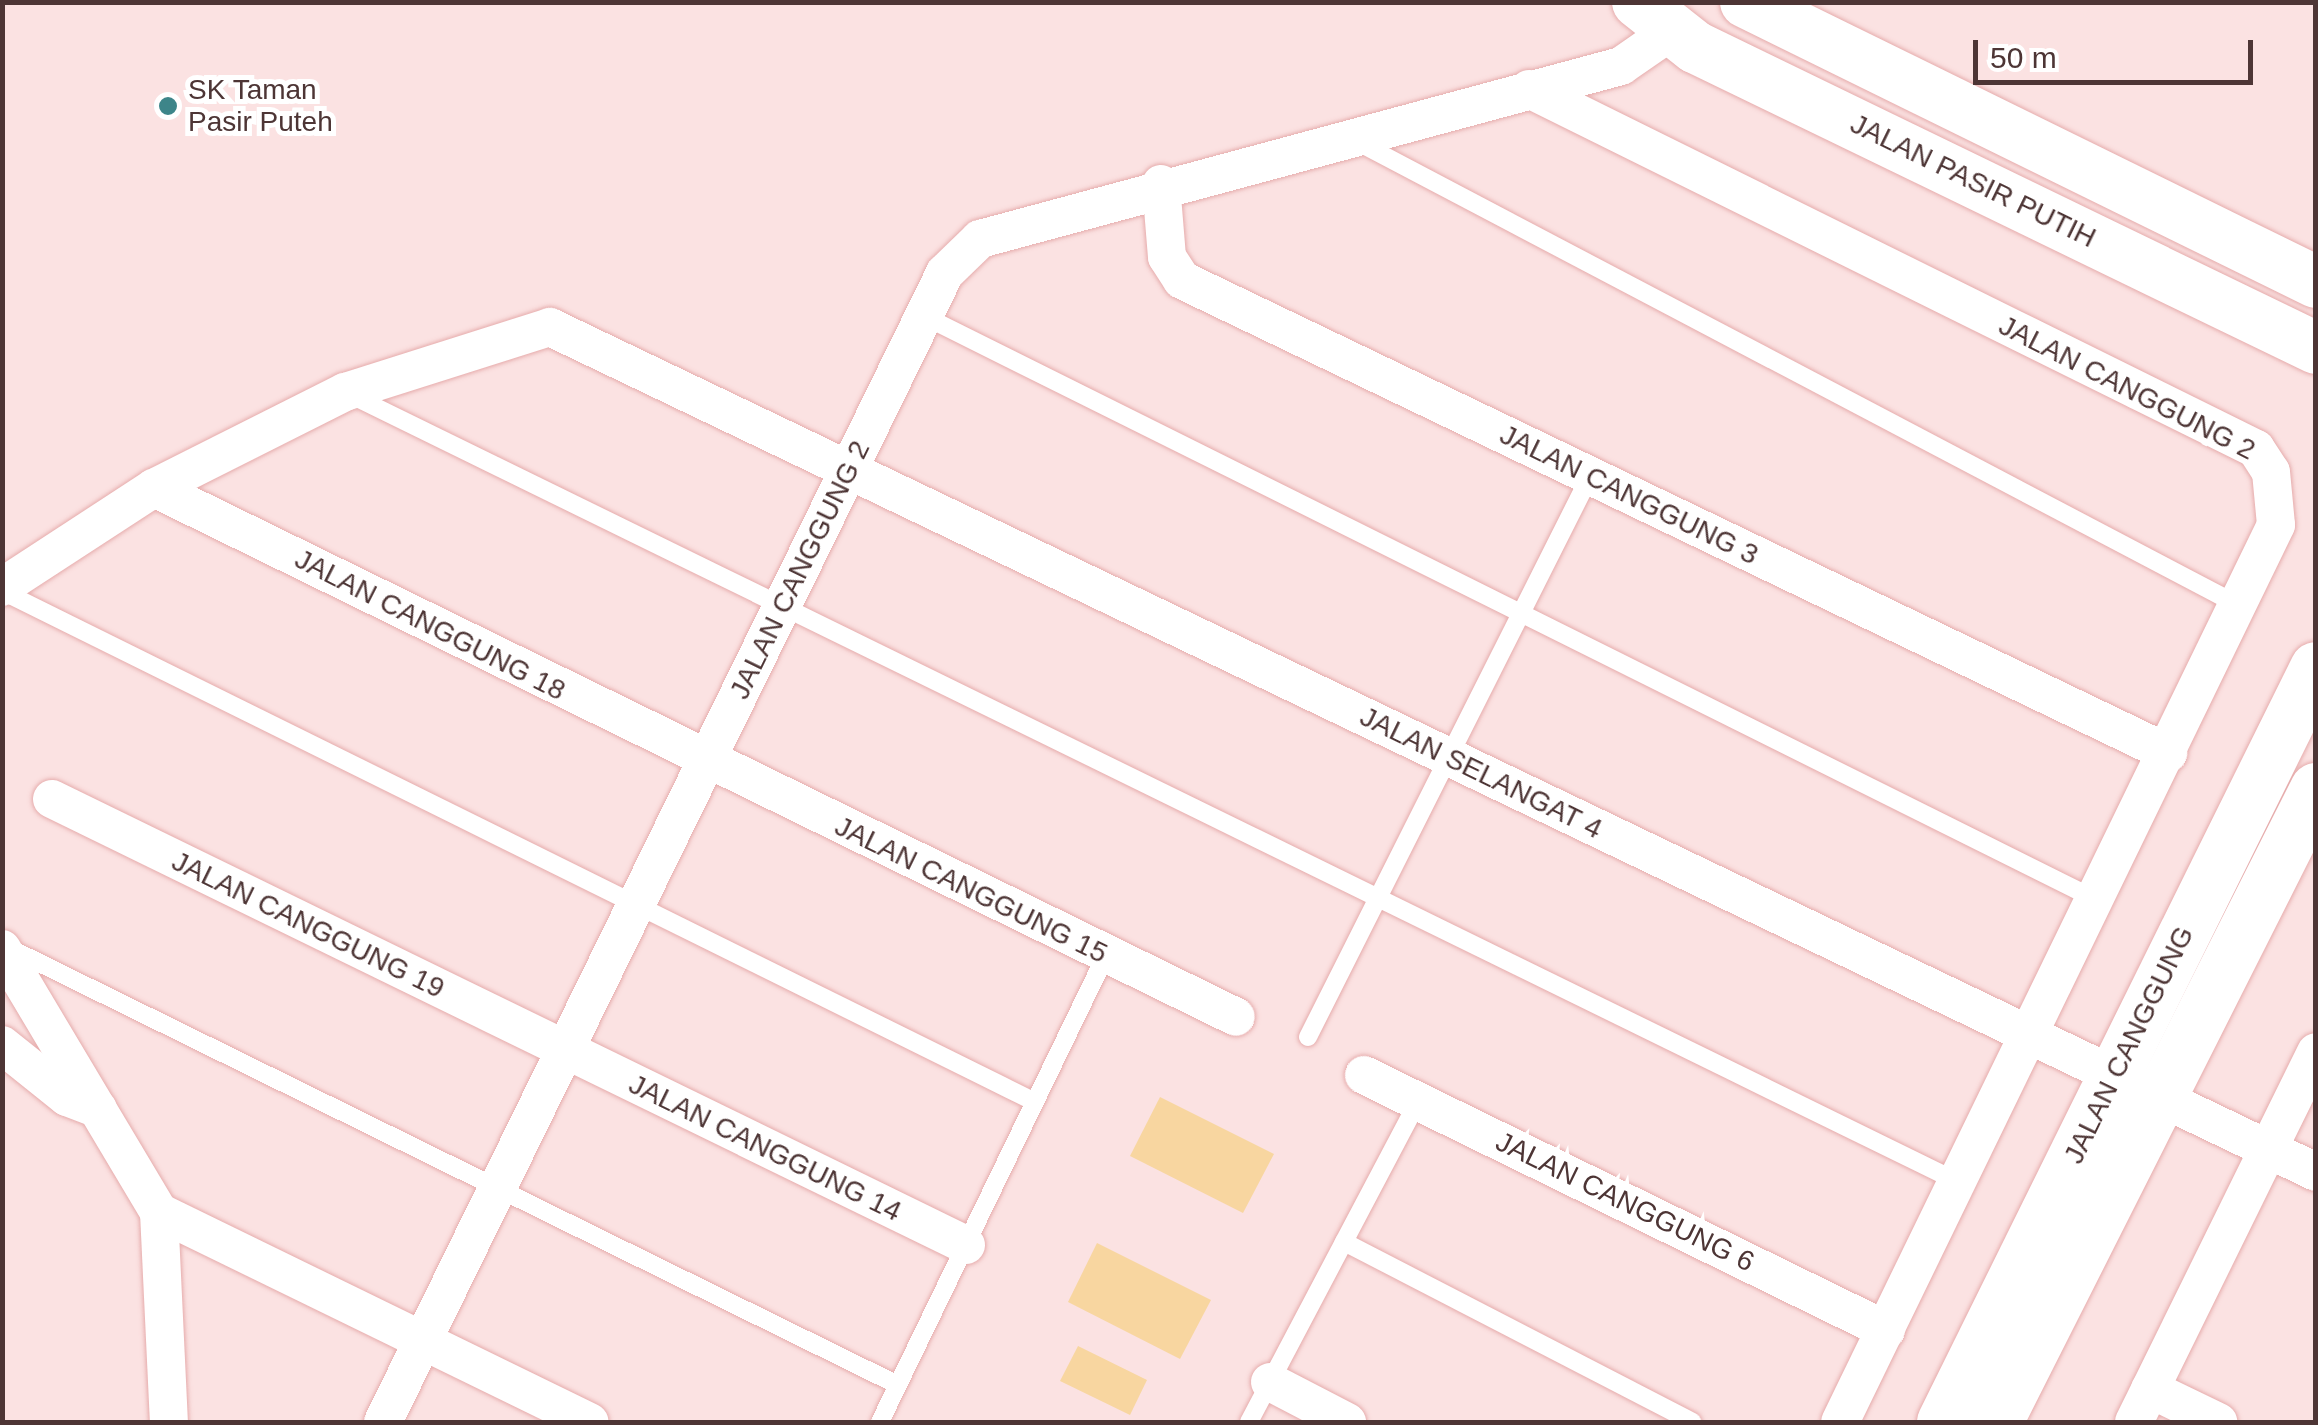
<!DOCTYPE html>
<html>
<head>
<meta charset="utf-8">
<style>
  body { margin:0 }
  #map { position:relative; width:2318px; height:1425px; overflow:hidden; background:#fbe2e2; font-family:Arial,sans-serif }
  div>[style] { position:absolute }
  [style*='--x'] { left:calc(var(--x)*1px); top:calc(var(--y)*1px); width:calc(var(--w)*1px); rotate:calc(var(--a)*1deg) }
  .green>* { inset:0; background:#f8d6a0 }
  .roads { filter:drop-shadow(0 0 2px #e6acac) drop-shadow(0 0 2px #e6acac) }
  .service>* { height:18px; margin:-9px; padding:0 9px; transform-origin:9px; border-radius:9px; background:#fff }
  .minor>* { height:38px; margin:-19px; padding:0 19px; transform-origin:19px; border-radius:19px; background:#fff }
  .secondary>* { height:52px; margin:-26px; padding:0 26px; transform-origin:26px; border-radius:26px; background:#fff }
  .dots>* { width:28px; height:28px; translate:-50% -50%; box-sizing:border-box; border:5px solid #fff; border-radius:50% }
  span { translate:-50% -50%; white-space:nowrap; text-align:center; line-height:1.15; -webkit-text-stroke:10px #fff; paint-order:stroke }
  .poi-label { font-size:28px; color:#4d3535 }
  .left { translate:0 -50%; text-align:left }
  .street-label { font-size:28px; color:#4d3535 }
  .frame { position:absolute; inset:0; border:5px solid #4d3535; pointer-events:none }
  .scale { position:absolute; left:1973px; top:40px; width:280px; height:45px; box-sizing:border-box; border:5px solid #4d3535; border-top:0; padding-left:12px; font-size:30px; line-height:35px; white-space:nowrap; color:#4d3535; -webkit-text-stroke:8px #fff; paint-order:stroke }
</style>
</head>
<body>
<div id="map">
  <div class="green">
    <i style="clip-path:polygon(1160px 1097px,1274px 1154px,1243px 1213px,1130px 1156px)"></i>
    <i style="clip-path:polygon(1097px 1243px,1211px 1300px,1180px 1359px,1068px 1302px)"></i>
    <i style="clip-path:polygon(1078px 1346px,1147px 1380px,1130px 1415px,1060px 1381px)"></i>
  </div>
  <div class="roads">
    <div class="service">
      <i style="--x:1358;--y:142;--w:994;--a:27.75"></i>
      <i style="--x:924;--y:316;--w:1313;--a:26.47"></i>
      <i style="--x:351;--y:395;--w:1789;--a:26.09"></i>
      <i style="--x:2;--y:591;--w:1152;--a:26.32"></i>
      <i style="--x:7;--y:947;--w:993;--a:26.18"></i>
      <i style="--x:1308;--y:1037;--w:628;--a:-63.31"></i>
      <i style="--x:1344;--y:1242;--w:392;--a:27.3"></i>
      <i style="--x:880;--y:1422;--w:519;--a:-64.18"></i>
      <i style="--x:1249;--y:1422;--w:363;--a:-62.2"></i>
    </div>
    <div class="minor">
      <i style="--x:1529;--y:89;--w:811;--a:26.34"></i>
      <i style="--x:2256;--y:449;--w:27;--a:57"></i>
      <i style="--x:2271;--y:472;--w:53;--a:84.6"></i>
      <i style="--x:2276;--y:525;--w:997;--a:115.92"></i>
      <i style="--x:1161;--y:184;--w:73;--a:85.3"></i>
      <i style="--x:1167;--y:257;--w:27;--a:57"></i>
      <i style="--x:1182;--y:280;--w:1094;--a:25.63"></i>
      <i style="--x:154;--y:488;--w:1204;--a:26.05"></i>
      <i style="--x:2;--y:587;--w:181;--a:-33.1"></i>
      <i style="--x:154;--y:488;--w:214;--a:-26.7"></i>
      <i style="--x:345;--y:392;--w:215;--a:-17.6"></i>
      <i style="--x:550;--y:327;--w:1958;--a:25.57"></i>
      <i style="--x:52;--y:799;--w:1017;--a:26.01"></i>
      <i style="--x:2;--y:949;--w:306;--a:59.2"></i>
      <i style="--x:159;--y:1212;--w:210;--a:87.3"></i>
      <i style="--x:2;--y:1045;--w:83;--a:38.7"></i>
      <i style="--x:67;--y:1097;--w:33;--a:21"></i>
      <i style="--x:1364;--y:1075;--w:581;--a:26.04"></i>
      <i style="--x:159;--y:1212;--w:479;--a:26"></i>
      <i style="--x:1270;--y:1382;--w:87;--a:27.5"></i>
      <i style="--x:2150;--y:1389;--w:76;--a:25.9"></i>
      <i style="--x:383;--y:1422;--w:1279;--a:-63.94"></i>
      <i style="--x:945;--y:273;--w:49;--a:-44.2"></i>
      <i style="--x:980;--y:239;--w:664;--a:-15.1"></i>
      <i style="--x:1621;--y:66;--w:63;--a:-34.7"></i>
      <i style="--x:2134;--y:1422;--w:412;--a:-63.8"></i>
    </div>
    <div class="secondary">
      <i style="--x:1638;--y:2;--w:73;--a:38.3"></i>
      <i style="--x:1695;--y:47;--w:690;--a:25.86"></i>
      <i style="--x:1746;--y:2;--w:635;--a:26.16"></i>
      <i style="--x:1943;--y:1422;--w:841;--a:-63.68"></i>
      <i style="--x:1997;--y:1422;--w:709;--a:-63.25"></i>
    </div>
  </div>
  <div class="dots">
    <i style="left:168px;top:106px;background:#3d8589"></i>
  </div>
  <div class="poi-label">
    <span class="left" style="left:188px;top:106px">SK Taman<br>Pasir Puteh</span>
  </div>
  <div class="street-label">
    <span style="left:1973px;top:181px;rotate:26deg">JALAN PASIR PUTIH</span>
    <span style="left:2127px;top:388px;rotate:27deg">JALAN CANGGUNG 2</span>
    <span style="left:1629px;top:495px;rotate:26deg">JALAN CANGGUNG 3</span>
    <span style="left:800px;top:570px;rotate:-64deg">JALAN CANGGUNG 2</span>
    <span style="left:430px;top:625px;rotate:27deg">JALAN CANGGUNG 18</span>
    <span style="left:1481px;top:773px;rotate:26deg">JALAN SELANGAT 4</span>
    <span style="left:971px;top:890px;rotate:26deg">JALAN CANGGUNG 15</span>
    <span style="left:308px;top:925px;rotate:26deg">JALAN CANGGUNG 19</span>
    <span style="left:2129px;top:1045px;rotate:-64deg">JALAN CANGGUNG</span>
    <span style="left:765px;top:1148px;rotate:26deg">JALAN CANGGUNG 14</span>
    <span style="left:1625px;top:1202px;rotate:26deg">JALAN CANGGUNG 6</span>
  </div>
  <div class="frame"></div>
  <div class="scale">50 m</div>
</div>
</body>
</html>
